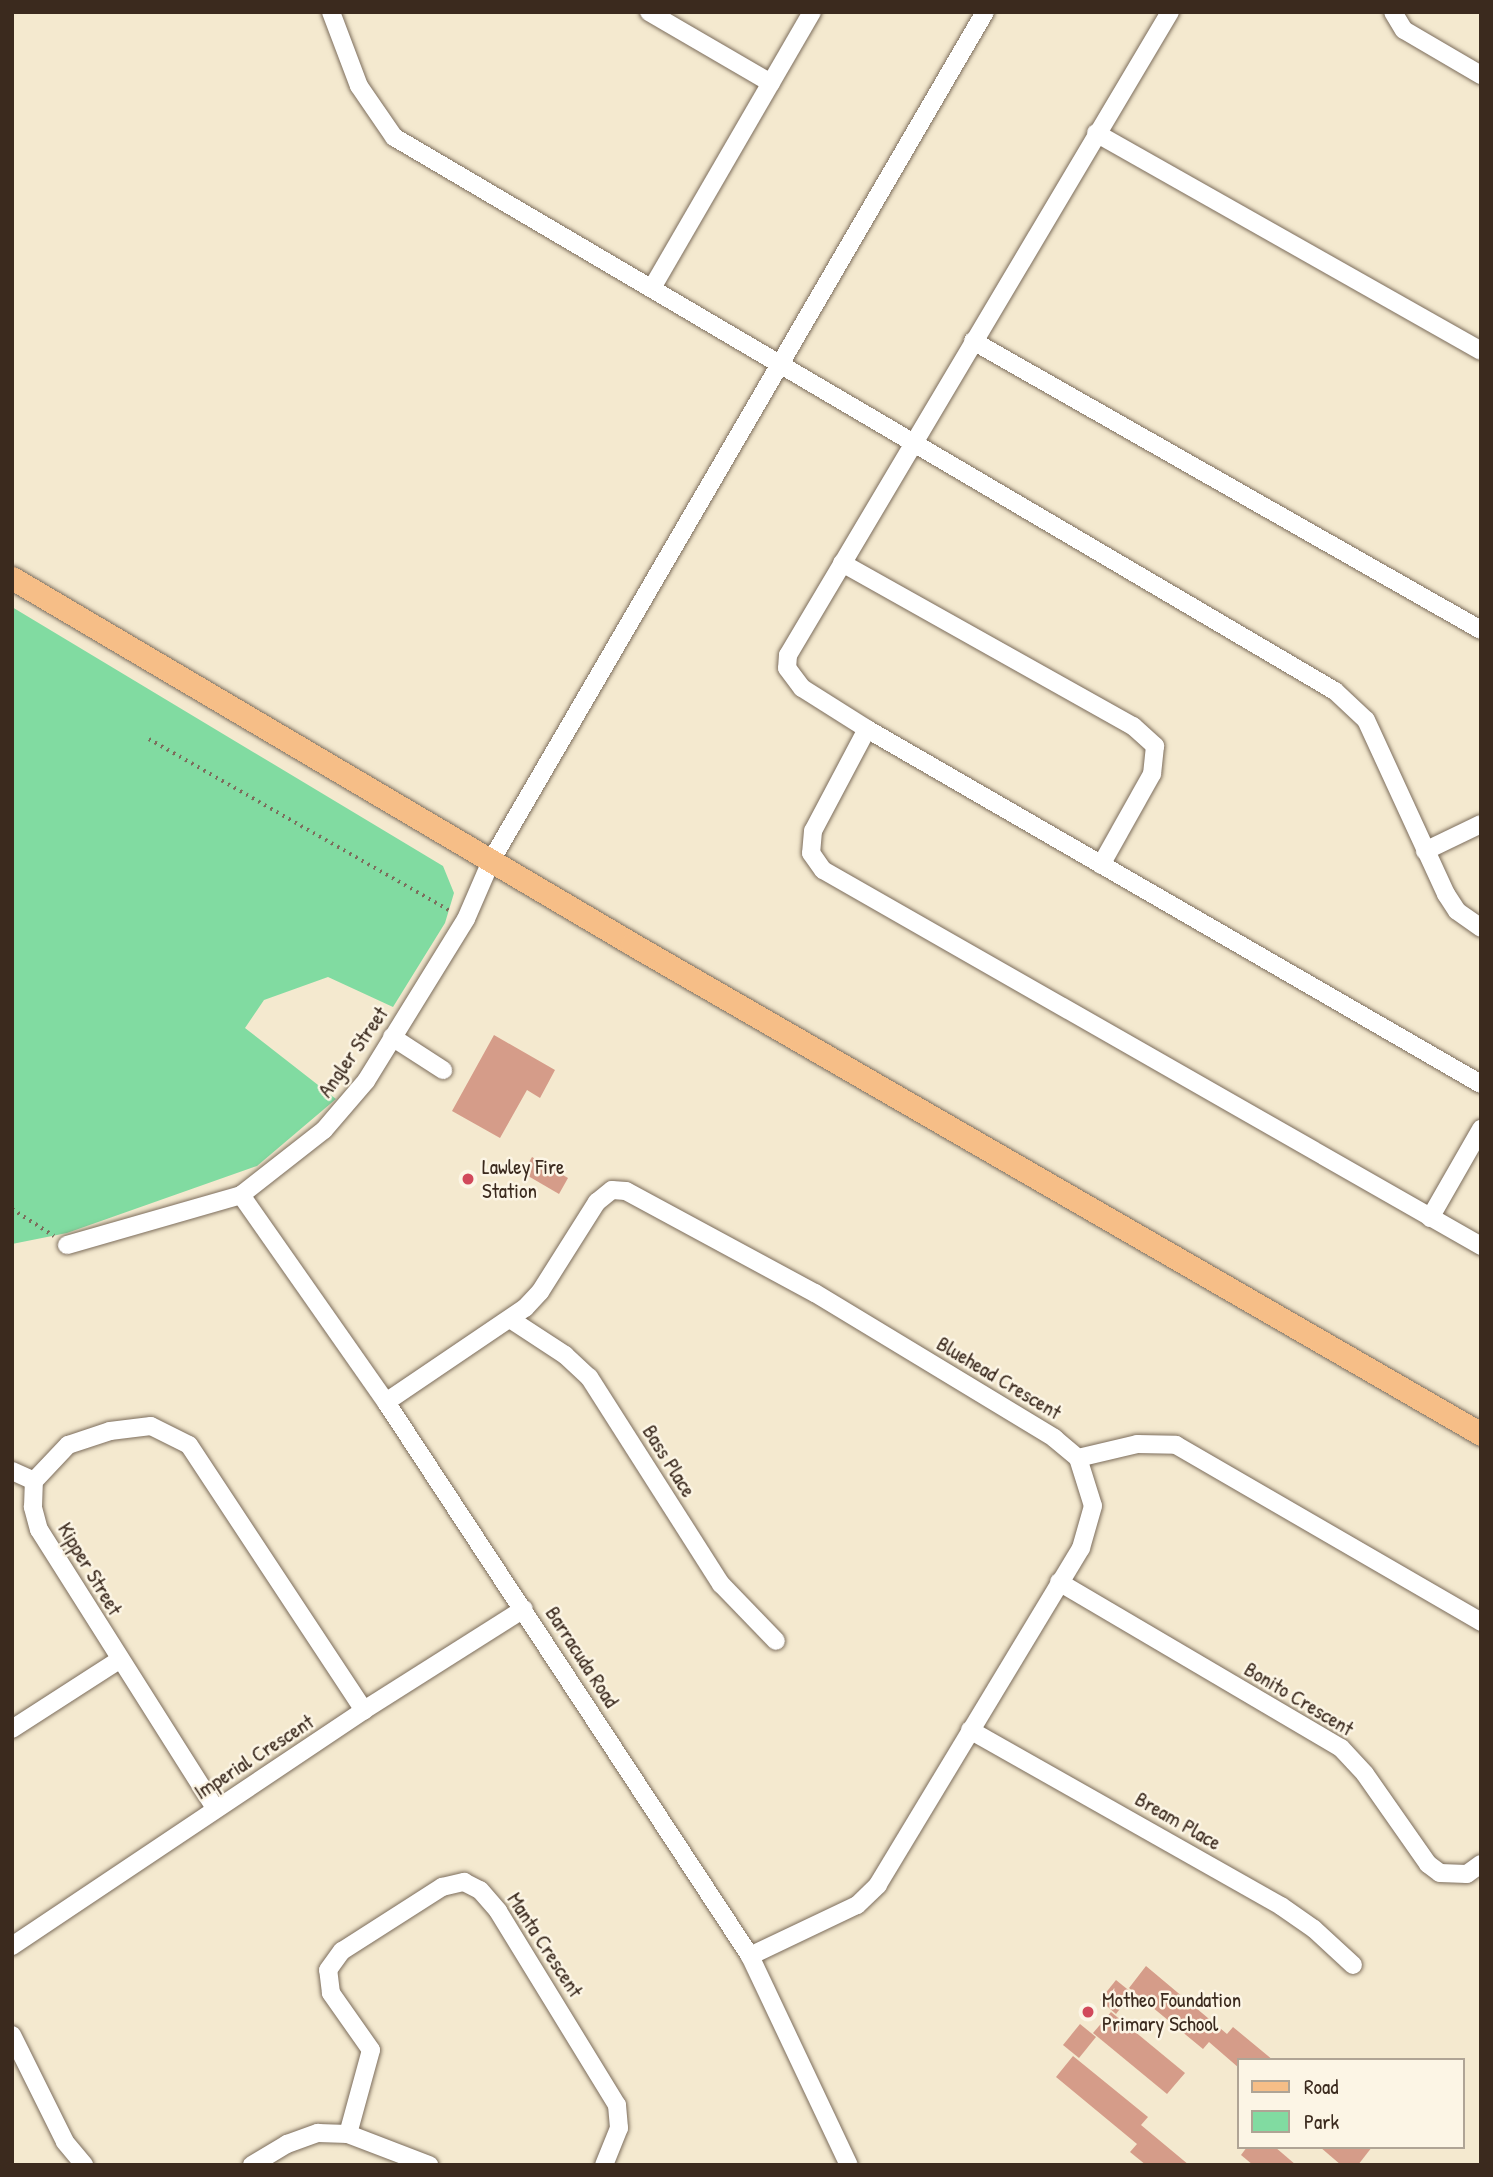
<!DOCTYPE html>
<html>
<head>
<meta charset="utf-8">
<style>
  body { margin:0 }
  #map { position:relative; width:1493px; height:2177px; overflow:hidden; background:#f4e9cf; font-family:"Patrick Hand",sans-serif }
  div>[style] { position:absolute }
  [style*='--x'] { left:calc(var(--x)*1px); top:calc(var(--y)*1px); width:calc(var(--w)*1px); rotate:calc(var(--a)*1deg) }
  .green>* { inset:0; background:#81dba1 }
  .building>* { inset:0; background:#d59c89 }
  .path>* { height:3.5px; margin-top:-1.75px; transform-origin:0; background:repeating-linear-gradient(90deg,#7c6d5c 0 2px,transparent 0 7px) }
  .roads { filter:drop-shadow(0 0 2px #7c6d5c) drop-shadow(0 0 2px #7c6d5c) }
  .minor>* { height:18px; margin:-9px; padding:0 9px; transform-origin:9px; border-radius:9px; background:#fff }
  .major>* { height:23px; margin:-11.5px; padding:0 11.5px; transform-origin:11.5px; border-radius:11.5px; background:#f6be87 }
  .dots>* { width:19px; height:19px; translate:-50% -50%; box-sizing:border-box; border:4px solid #fcf5e5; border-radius:50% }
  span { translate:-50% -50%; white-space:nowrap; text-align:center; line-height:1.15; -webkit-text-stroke:5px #fcf5e5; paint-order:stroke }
  .street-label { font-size:21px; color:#3b2a1e }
  .poi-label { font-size:21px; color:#3b2a1e }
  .left { translate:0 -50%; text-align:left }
  .frame { position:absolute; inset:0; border:14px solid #3b2a1e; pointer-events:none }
  .legend { position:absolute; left:1237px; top:2058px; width:228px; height:91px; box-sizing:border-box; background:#fcf5e5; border:2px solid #afa495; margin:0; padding:9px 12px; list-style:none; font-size:21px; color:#3b2a1e }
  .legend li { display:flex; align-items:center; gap:14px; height:35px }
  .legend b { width:35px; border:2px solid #afa495 }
</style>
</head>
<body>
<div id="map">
  <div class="green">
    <i style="clip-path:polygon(12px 607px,443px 866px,454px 893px,445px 923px,393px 1007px,328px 977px,264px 1000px,245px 1028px,336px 1099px,257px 1166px,67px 1233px,12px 1244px)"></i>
  </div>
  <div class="building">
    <i style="clip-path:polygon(494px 1035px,555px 1070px,540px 1098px,527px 1090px,500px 1138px,452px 1111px)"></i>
    <i style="clip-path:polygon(532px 1157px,568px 1178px,559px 1194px,523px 1173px)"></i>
    <i style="clip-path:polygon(1146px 1966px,1227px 2034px,1233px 2027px,1273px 2060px,1239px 2060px,1239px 2068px,1209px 2042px,1203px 2049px,1129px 1988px)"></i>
    <i style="clip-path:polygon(1116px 1980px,1132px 1993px,1116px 2014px,1100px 2000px)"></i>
    <i style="clip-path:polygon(1111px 2012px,1185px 2073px,1167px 2094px,1093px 2033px)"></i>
    <i style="clip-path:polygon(1080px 2024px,1096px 2037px,1079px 2058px,1063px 2045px)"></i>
    <i style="clip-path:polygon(1073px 2056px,1148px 2117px,1141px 2125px,1189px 2165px,1146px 2165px,1130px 2152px,1137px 2144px,1056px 2077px)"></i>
    <i style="clip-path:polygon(1247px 2147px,1275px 2147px,1296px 2165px,1253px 2165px,1241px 2155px)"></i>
    <i style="clip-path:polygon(1320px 2147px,1372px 2147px,1358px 2165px,1341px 2165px)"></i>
  </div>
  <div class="path">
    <i style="--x:149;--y:739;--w:348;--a:29.7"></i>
    <i style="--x:12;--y:1209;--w:50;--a:32.7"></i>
  </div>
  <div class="roads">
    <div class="minor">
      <i style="--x:331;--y:12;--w:79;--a:69.3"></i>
      <i style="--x:359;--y:86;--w:62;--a:55.5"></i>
      <i style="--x:394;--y:137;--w:1092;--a:30.49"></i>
      <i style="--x:1335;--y:691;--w:42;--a:43.1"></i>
      <i style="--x:1366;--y:720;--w:192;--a:65.3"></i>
      <i style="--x:1446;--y:894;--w:20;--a:57"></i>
      <i style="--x:1457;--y:911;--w:29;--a:35"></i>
      <i style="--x:649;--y:12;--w:141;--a:30.2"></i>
      <i style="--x:1170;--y:12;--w:748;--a:120.71"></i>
      <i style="--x:788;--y:655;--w:13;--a:94"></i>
      <i style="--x:787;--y:668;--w:25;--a:53"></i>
      <i style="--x:802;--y:688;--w:77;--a:32.2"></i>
      <i style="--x:867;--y:729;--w:709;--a:30.04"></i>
      <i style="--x:1393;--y:12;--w:21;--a:59"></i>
      <i style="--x:1404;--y:30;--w:89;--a:30.3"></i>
      <i style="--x:1096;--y:133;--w:442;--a:29.5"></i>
      <i style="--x:652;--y:288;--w:319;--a:-59.9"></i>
      <i style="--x:973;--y:341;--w:584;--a:29.64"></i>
      <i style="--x:842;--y:563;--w:334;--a:29.3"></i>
      <i style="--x:1133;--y:726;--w:30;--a:42"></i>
      <i style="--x:1155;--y:746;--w:28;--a:96"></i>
      <i style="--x:1152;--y:774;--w:104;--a:119.3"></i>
      <i style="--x:867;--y:729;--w:115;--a:117.9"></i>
      <i style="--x:813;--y:831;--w:22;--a:95"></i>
      <i style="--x:811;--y:853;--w:21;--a:55"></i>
      <i style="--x:823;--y:870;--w:758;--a:29.74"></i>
      <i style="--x:1425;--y:851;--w:62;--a:-25.7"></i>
      <i style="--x:392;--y:1037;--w:61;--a:32.9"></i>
      <i style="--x:241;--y:1195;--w:253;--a:55"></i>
      <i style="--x:386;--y:1402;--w:663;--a:56.69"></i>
      <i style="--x:750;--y:1956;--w:231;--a:64.7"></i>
      <i style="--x:1430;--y:1218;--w:103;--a:-60.2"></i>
      <i style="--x:67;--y:1245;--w:181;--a:-16"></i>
      <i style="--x:241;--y:1195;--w:105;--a:-38.1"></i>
      <i style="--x:324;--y:1130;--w:65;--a:-49.4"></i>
      <i style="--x:366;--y:1081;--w:190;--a:-58.3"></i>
      <i style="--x:466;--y:919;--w:65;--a:-66.6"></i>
      <i style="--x:492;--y:859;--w:980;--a:-59.8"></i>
      <i style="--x:510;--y:1319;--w:66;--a:33.2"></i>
      <i style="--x:565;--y:1355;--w:33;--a:43"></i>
      <i style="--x:589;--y:1377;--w:246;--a:57.5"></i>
      <i style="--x:721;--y:1584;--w:79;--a:46"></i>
      <i style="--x:386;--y:1402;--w:168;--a:-34.1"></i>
      <i style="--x:525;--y:1308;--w:22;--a:-47"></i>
      <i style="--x:540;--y:1292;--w:107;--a:-57.7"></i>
      <i style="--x:597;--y:1202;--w:19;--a:-39"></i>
      <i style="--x:612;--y:1190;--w:14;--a:4"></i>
      <i style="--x:626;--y:1191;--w:215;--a:28.4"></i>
      <i style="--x:815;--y:1293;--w:280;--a:31.2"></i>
      <i style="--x:1054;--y:1438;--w:31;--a:40"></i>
      <i style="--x:1078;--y:1458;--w:50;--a:72.6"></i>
      <i style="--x:1093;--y:1506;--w:44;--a:105.9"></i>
      <i style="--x:1081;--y:1548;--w:393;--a:121.1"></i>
      <i style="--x:878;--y:1885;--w:29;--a:136"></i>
      <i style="--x:857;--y:1905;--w:119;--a:154.5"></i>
      <i style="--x:1078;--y:1458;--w:61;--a:-13.3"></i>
      <i style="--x:1137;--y:1444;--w:39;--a:1"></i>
      <i style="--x:1176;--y:1445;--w:353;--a:30.1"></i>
      <i style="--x:12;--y:1471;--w:24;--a:24"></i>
      <i style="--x:1059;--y:1582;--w:327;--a:30.5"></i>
      <i style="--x:1341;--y:1748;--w:35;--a:47"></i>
      <i style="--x:1365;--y:1774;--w:110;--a:55"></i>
      <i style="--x:1428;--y:1864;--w:15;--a:37"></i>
      <i style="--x:1440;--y:1873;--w:27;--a:2"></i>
      <i style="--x:1467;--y:1874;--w:17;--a:-36"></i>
      <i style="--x:12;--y:1729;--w:127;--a:-32.8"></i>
      <i style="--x:970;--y:1730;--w:357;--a:29.5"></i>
      <i style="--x:1281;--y:1906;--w:40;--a:34.9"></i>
      <i style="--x:1314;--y:1929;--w:53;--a:42.7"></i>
      <i style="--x:215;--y:1808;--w:329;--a:-122.3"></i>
      <i style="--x:39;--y:1530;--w:24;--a:-105"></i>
      <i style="--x:33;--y:1507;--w:26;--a:-88"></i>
      <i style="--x:34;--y:1481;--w:50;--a:-46.6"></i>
      <i style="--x:68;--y:1445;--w:44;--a:-18.4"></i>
      <i style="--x:110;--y:1431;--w:41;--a:-7"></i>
      <i style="--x:151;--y:1426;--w:42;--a:26.6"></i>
      <i style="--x:189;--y:1445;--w:318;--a:56.6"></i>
      <i style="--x:12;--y:1946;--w:424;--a:-33.8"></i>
      <i style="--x:364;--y:1710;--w:189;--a:-32.3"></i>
      <i style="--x:12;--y:2035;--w:119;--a:63.6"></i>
      <i style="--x:65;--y:2142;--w:30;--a:50"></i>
      <i style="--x:348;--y:2134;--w:87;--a:-74.7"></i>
      <i style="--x:371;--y:2050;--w:70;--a:-125.1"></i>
      <i style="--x:331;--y:1993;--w:23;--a:-97"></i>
      <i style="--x:328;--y:1970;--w:24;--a:-54"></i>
      <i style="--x:342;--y:1951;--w:119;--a:-32.6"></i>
      <i style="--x:442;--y:1887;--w:23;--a:-13"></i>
      <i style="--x:464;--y:1882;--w:18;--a:27"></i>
      <i style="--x:480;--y:1890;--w:28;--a:49"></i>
      <i style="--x:498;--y:1911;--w:228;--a:58.5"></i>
      <i style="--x:617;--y:2105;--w:23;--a:85"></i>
      <i style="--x:619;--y:2128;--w:40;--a:112"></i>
      <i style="--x:252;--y:2165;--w:41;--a:-31"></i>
      <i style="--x:287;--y:2144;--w:33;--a:-20"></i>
      <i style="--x:318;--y:2133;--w:30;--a:2"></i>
      <i style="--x:348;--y:2134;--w:87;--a:20.9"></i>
    </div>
    <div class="major">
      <i style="--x:12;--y:578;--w:720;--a:30.55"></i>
      <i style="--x:632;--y:944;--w:980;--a:29.99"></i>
    </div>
  </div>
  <div class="dots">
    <i style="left:468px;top:1179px;background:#d1495b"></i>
    <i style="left:1088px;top:2012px;background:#d1495b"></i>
  </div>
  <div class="street-label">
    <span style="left:353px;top:1052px;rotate:-55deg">Angler Street</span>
    <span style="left:999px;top:1378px;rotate:31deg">Bluehead Crescent</span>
    <span style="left:669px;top:1461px;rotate:58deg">Bass Place</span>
    <span style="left:90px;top:1569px;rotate:59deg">Kipper Street</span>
    <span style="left:582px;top:1657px;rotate:57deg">Barracuda Road</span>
    <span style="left:1299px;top:1699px;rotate:31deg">Bonito Crescent</span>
    <span style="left:254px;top:1757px;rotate:-33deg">Imperial Crescent</span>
    <span style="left:1178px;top:1821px;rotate:30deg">Bream Place</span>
    <span style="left:545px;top:1945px;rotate:57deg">Manta Crescent</span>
  </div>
  <div class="poi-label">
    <span class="left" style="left:482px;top:1179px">Lawley Fire<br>Station</span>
    <span class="left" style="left:1102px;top:2012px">Motheo Foundation<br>Primary School</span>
  </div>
  <div class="frame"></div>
  <ul class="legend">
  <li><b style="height:9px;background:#f6be87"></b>Road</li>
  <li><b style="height:19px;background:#81dba1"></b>Park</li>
  </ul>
</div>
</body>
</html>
